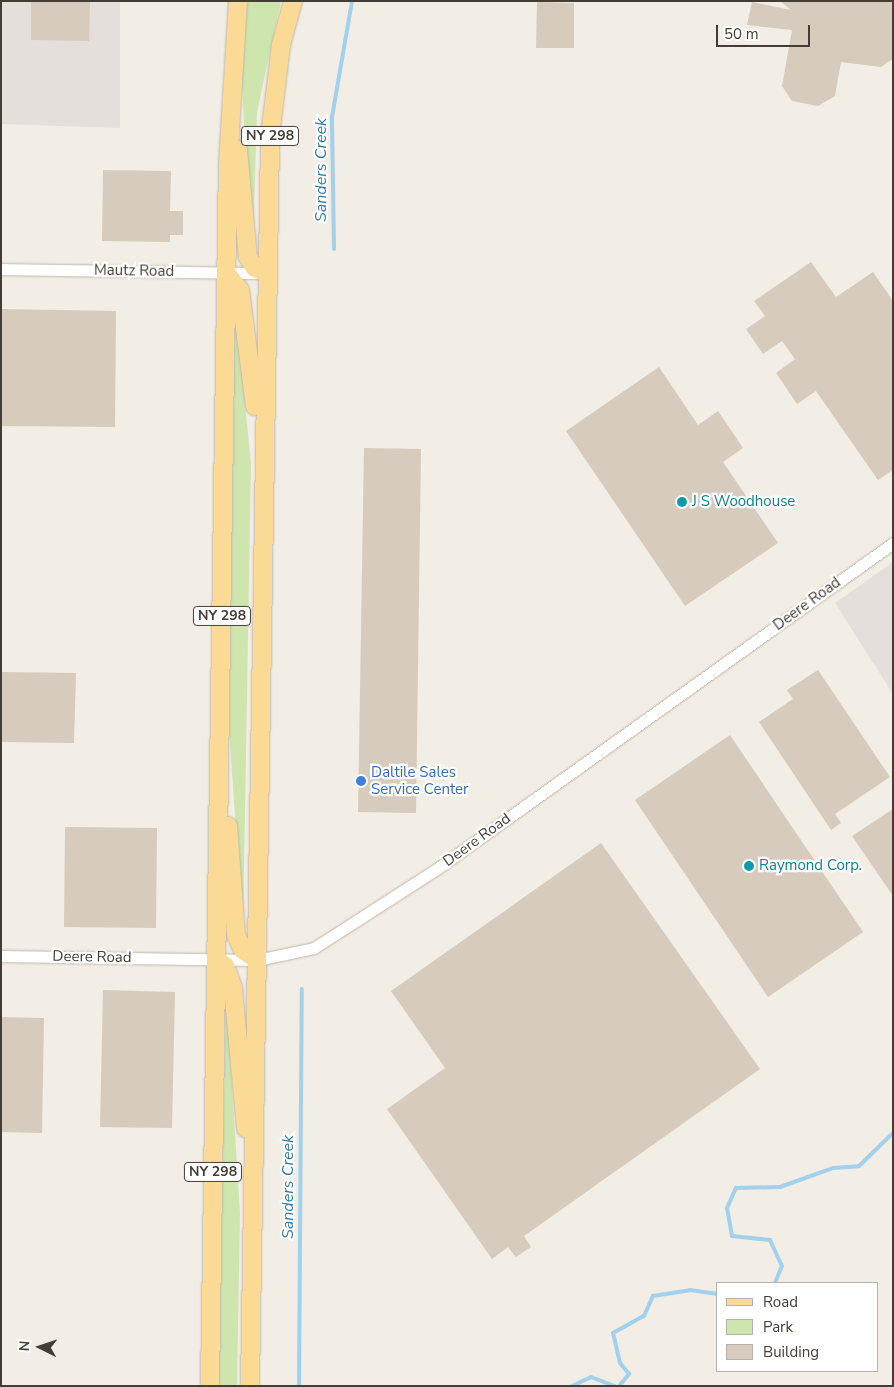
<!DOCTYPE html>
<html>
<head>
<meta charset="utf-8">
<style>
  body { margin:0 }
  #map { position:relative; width:894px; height:1387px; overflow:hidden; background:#f2ede5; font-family:"Nunito Sans",sans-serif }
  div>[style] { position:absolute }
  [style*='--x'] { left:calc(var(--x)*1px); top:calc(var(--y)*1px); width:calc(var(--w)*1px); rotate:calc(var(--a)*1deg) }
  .industrial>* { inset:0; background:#e4dfda }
  .green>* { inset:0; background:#cee5ae }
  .stream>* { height:4px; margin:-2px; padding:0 2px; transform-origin:2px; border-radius:2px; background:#a2d1ed }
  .building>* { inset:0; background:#d6cbbd }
  .roads { filter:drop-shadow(0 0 1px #c0b7ab) drop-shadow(0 0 1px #c0b7ab) }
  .minor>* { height:11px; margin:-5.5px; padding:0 5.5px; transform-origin:5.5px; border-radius:5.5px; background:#fff }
  .primary>* { height:18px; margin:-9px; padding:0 9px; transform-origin:9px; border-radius:9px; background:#fada95 }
  .dots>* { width:14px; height:14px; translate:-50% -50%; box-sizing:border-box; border:2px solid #fff; border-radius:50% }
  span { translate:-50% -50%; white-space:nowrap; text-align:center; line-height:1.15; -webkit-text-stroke:4.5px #fff; paint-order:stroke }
  .shield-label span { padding:1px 4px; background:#fff; border:1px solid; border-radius:4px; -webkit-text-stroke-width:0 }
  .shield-label { font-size:14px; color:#443d35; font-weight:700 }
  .street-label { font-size:15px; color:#443d35 }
  .culture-label { font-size:15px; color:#0d838f }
  .left { translate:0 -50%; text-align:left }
  .shop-label { font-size:15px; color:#366cbe }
  .water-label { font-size:16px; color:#327cab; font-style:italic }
  .frame { position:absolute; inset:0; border:2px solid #443d35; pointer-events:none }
  .legend { position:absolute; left:716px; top:1282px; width:162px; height:90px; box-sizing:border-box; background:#fff; border:1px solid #b4b1ae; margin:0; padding:6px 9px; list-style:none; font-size:15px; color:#443d35 }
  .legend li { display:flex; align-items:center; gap:10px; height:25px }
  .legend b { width:25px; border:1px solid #b4b1ae }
  .north { position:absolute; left:15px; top:1322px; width:50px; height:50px; -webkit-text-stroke:4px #fff; paint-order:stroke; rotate:274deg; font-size:14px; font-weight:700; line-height:20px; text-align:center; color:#443d35 }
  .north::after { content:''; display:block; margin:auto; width:18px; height:22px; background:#443d35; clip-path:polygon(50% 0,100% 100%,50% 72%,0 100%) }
  .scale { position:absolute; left:716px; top:25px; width:94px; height:22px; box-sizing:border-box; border:2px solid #443d35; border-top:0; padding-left:6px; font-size:15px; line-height:18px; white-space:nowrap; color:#443d35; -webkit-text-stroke:4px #fff; paint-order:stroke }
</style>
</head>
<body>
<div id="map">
  <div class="industrial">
    <i style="clip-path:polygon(1px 1px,120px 1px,120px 128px,1px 124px)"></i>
    <i style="clip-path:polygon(893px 562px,893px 694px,835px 603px)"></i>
  </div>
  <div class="green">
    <i style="clip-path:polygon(248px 1px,281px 1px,257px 112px,253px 243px,250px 243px,241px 62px)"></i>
    <i style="clip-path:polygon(235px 305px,251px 463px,243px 929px,228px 716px)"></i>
    <i style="clip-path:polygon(226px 992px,240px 1213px,237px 1386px,218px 1386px)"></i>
  </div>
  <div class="stream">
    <i style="--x:334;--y:249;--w:132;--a:-90.9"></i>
    <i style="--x:332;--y:117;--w:118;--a:-80.2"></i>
    <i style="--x:775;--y:1283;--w:18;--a:-68"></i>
    <i style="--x:782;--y:1266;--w:29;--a:-115"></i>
    <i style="--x:770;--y:1240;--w:38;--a:-174"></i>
    <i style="--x:732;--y:1236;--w:28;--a:-100"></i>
    <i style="--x:727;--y:1208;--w:22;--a:-66"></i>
    <i style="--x:736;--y:1188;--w:44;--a:-1.3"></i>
    <i style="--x:780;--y:1187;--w:56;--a:-19.7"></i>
    <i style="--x:833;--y:1168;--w:26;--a:-4"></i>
    <i style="--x:859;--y:1166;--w:47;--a:-44.1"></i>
    <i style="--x:299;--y:1386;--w:397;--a:-89.6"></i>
    <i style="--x:572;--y:1386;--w:21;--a:-25"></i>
    <i style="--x:591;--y:1377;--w:26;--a:21"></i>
    <i style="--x:619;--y:1386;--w:16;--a:-50"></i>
    <i style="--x:629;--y:1374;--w:14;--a:-129"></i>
    <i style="--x:620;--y:1363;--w:31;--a:-103"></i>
    <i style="--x:613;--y:1333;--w:35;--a:-29"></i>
    <i style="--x:644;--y:1316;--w:22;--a:-66"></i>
    <i style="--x:653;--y:1296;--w:37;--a:-9"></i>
    <i style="--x:690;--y:1290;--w:28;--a:8"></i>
  </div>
  <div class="building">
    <i style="clip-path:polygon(31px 1px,90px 1px,89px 41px,31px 40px)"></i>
    <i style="clip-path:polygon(780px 1px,893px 1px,893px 59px,881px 67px,841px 62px,835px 96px,818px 106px,792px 101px,782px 86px,792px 30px,747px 25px,752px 2px,791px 10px)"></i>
    <i style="clip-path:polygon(537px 2px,574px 3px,574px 48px,536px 48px)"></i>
    <i style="clip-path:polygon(103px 170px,171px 171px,170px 211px,183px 211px,183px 235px,170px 235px,170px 242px,102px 241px)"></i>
    <i style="clip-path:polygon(811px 262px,836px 297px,873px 272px,893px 301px,893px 470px,878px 480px,816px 391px,797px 404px,776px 373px,795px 359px,782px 341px,763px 354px,746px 329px,765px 316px,754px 301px)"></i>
    <i style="clip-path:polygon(1px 309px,116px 311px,115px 427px,1px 426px)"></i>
    <i style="clip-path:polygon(659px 367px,698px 425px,718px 411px,743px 448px,723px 462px,778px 543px,685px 606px,566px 431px)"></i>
    <i style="clip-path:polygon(364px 448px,421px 449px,416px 813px,358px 812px)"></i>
    <i style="clip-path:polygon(818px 670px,890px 777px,835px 814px,841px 823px,831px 830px,759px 722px,793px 699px,787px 690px)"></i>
    <i style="clip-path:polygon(1px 672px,76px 673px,74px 743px,1px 742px)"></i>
    <i style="clip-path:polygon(730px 735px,863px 932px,768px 997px,635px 800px)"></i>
    <i style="clip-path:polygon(893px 809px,893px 896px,852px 836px)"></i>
    <i style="clip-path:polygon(65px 827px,157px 828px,156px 928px,64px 927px)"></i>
    <i style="clip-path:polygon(601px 843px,760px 1069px,524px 1236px,531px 1247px,516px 1257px,508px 1247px,492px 1259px,387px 1109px,445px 1068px,391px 991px)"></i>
    <i style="clip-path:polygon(103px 990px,175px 992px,172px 1128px,100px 1127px)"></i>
    <i style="clip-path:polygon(1px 1017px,44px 1018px,42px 1133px,1px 1132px)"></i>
  </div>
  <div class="roads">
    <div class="minor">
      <i style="--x:1;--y:269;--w:261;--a:0.9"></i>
      <i style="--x:1;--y:956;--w:256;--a:0.9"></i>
      <i style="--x:257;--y:960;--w:58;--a:-11.9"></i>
      <i style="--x:314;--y:948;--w:148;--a:-32.8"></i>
      <i style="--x:438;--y:868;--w:559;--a:-35.54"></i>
    </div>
    <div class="primary">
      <i style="--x:238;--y:150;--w:107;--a:84.7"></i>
      <i style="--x:248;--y:257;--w:13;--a:58"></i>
      <i style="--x:255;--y:268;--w:12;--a:24"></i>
      <i style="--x:226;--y:273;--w:22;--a:51"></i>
      <i style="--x:240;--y:290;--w:117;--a:82.6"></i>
      <i style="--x:228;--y:826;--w:109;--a:85.8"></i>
      <i style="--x:236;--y:935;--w:17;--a:65"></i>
      <i style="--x:243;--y:950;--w:17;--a:36"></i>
      <i style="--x:217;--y:959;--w:11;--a:41"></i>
      <i style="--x:225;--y:966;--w:23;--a:70"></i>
      <i style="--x:233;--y:988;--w:141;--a:84.7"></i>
      <i style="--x:210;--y:1386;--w:1222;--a:-89.16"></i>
      <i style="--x:228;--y:164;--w:163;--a:-86.5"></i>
      <i style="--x:250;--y:1386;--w:1250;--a:-89.08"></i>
      <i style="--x:270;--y:136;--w:92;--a:-83.1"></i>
      <i style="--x:281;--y:45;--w:46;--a:-74.7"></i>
    </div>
  </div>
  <div class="dots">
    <i style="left:682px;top:502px;background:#0f9aa8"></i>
    <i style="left:361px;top:781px;background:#3f7fe0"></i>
    <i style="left:749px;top:866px;background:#0f9aa8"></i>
  </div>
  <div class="shield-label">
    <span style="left:270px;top:136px">NY 298</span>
    <span style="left:222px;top:616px">NY 298</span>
    <span style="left:213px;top:1172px">NY 298</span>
  </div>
  <div class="street-label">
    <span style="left:134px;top:271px;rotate:1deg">Mautz Road</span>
    <span style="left:807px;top:604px;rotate:-36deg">Deere Road</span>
    <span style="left:477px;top:840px;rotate:-36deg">Deere Road</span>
    <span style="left:92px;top:957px;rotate:1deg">Deere Road</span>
  </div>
  <div class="culture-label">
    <span class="left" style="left:692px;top:502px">J S Woodhouse</span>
    <span class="left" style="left:759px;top:866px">Raymond Corp.</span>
  </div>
  <div class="shop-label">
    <span class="left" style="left:371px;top:781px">Daltile Sales<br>Service Center</span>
  </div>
  <div class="water-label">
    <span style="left:321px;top:170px;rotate:-90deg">Sanders Creek</span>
    <span style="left:288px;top:1187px;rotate:-90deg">Sanders Creek</span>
  </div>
  <div class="frame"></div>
  <ul class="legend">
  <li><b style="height:6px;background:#fada95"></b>Road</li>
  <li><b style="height:14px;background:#cee5ae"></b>Park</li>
  <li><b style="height:14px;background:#d6cbbd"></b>Building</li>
  </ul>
  <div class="north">N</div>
  <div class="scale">50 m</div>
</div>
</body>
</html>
